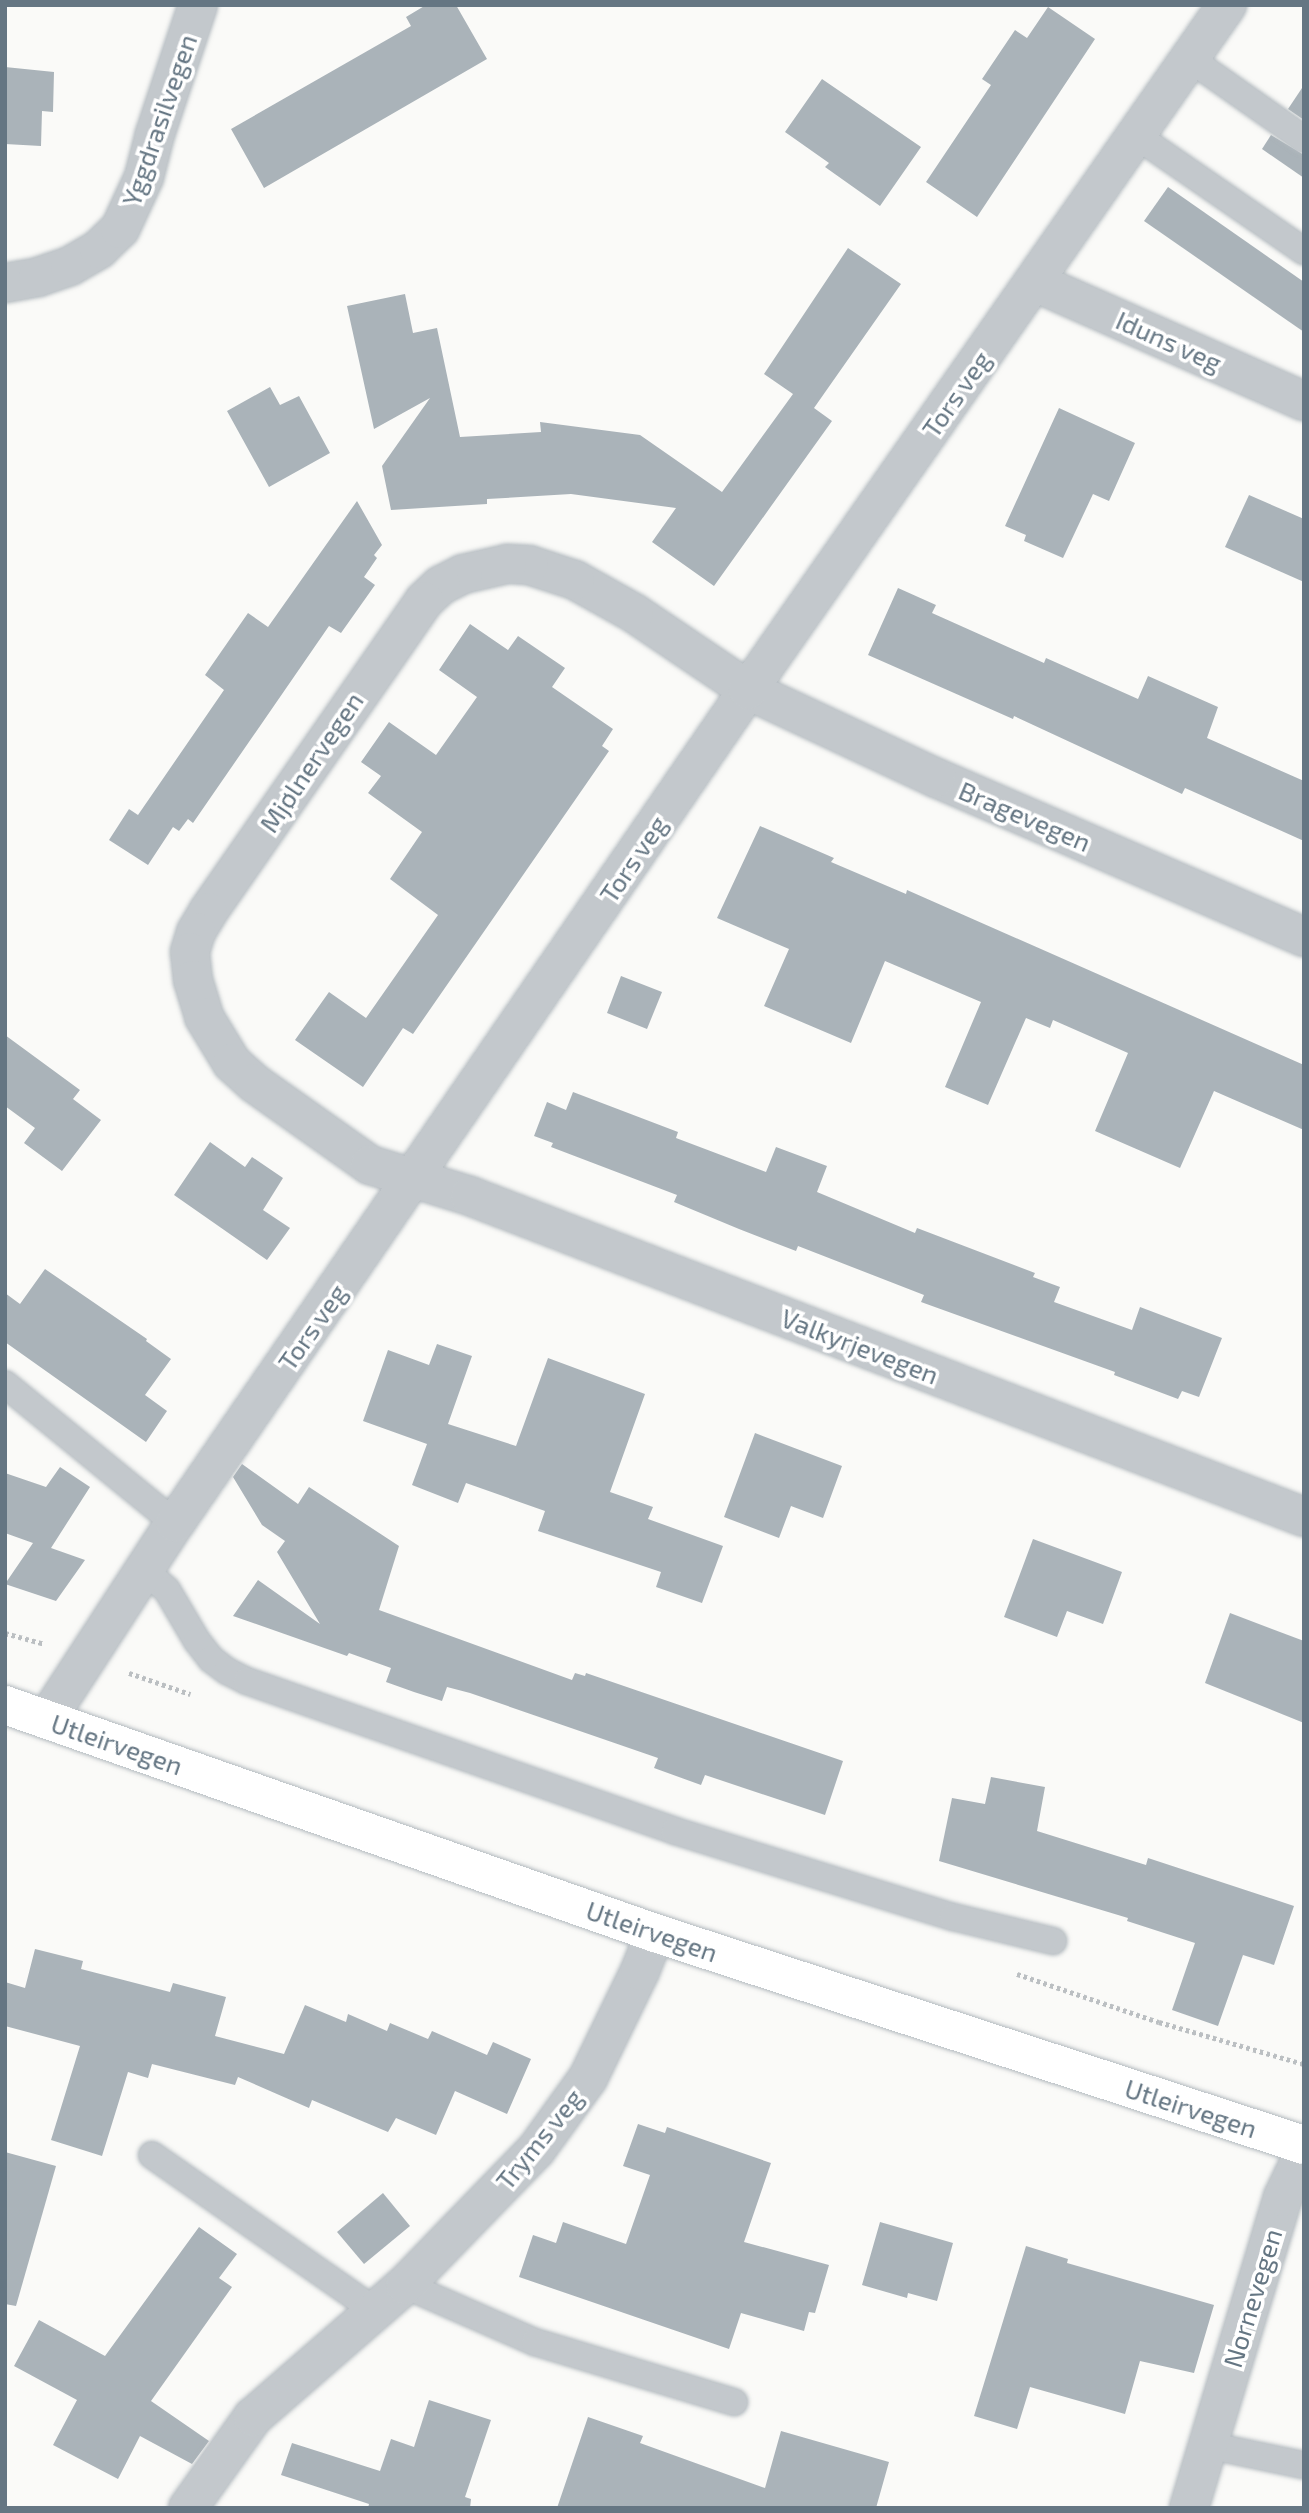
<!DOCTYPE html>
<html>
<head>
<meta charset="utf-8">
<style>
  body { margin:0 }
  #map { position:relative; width:1309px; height:2513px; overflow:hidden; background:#fafaf8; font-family:"Exo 2",sans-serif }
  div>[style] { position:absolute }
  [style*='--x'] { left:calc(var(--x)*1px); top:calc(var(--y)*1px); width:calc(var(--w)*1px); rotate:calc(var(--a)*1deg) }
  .building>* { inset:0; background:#aab3b9 }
  .path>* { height:4.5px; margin-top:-2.25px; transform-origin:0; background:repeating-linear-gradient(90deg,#bbbfc2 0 3.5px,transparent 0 7px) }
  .roads { filter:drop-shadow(0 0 2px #b3babf) drop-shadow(0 0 2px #b3babf) }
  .service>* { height:26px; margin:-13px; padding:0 13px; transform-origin:13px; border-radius:13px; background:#c3c8cc }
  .minor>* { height:38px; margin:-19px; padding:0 19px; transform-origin:19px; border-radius:19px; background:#c3c8cc }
  .secondary>* { height:38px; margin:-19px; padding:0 19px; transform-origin:19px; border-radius:19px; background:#fff }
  span { translate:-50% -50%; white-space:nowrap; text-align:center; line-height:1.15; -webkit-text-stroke:7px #fff; paint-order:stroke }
  .street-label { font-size:26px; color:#657683 }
  .frame { position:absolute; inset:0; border:7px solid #657683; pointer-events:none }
</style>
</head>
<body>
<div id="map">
  <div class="building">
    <i style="clip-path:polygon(426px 5px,456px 5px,487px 59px,264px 188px,231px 129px,411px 26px,406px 17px)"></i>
    <i style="clip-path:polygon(1048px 7px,1095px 39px,977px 217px,926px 182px,991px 85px,982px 79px,1015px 30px,1027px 38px)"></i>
    <i style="clip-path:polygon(5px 67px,54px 72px,53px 112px,42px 111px,41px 146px,5px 144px)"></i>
    <i style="clip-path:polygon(822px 79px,921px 147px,880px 206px,825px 167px,829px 163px,785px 132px)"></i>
    <i style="clip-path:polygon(1304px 85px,1304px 120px,1288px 109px)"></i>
    <i style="clip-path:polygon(1271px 135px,1304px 155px,1304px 178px,1262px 149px)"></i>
    <i style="clip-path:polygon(1168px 187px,1304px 282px,1304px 332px,1144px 221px)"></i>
    <i style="clip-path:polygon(848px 248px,901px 284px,814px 408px,832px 421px,714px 586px,652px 542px,676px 508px,571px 494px,487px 499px,487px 504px,391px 510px,382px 466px,430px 398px,374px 429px,347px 306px,405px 294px,413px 333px,437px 328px,460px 437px,541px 432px,540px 422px,640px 435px,722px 492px,793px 394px,764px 374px)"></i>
    <i style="clip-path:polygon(270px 387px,280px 405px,299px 396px,330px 453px,269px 487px,227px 411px)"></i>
    <i style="clip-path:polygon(1059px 408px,1135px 443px,1109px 501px,1093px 494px,1063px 558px,1024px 541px,1026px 535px,1005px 526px)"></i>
    <i style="clip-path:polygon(1249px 495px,1304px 519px,1304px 582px,1225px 547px)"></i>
    <i style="clip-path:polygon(357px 501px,382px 545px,374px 555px,377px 558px,364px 577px,375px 585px,341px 633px,329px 626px,193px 823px,188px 819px,179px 831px,173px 827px,148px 865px,109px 840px,129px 809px,138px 815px,224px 690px,205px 675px,248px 613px,268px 627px)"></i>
    <i style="clip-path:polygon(898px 588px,936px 605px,932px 613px,1044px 663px,1046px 658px,1138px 699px,1148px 676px,1218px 707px,1207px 738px,1304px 781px,1304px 841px,1185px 788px,1182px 794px,1014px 716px,1013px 719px,868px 655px)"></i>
    <i style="clip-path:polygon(470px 624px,508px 650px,518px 636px,565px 668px,552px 687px,613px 729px,602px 746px,609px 751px,413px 1034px,403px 1028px,363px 1087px,295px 1040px,329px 992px,366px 1018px,438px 915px,390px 879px,422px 832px,368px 793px,381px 776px,361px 762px,389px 722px,436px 755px,477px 697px,439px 670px)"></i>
    <i style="clip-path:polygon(760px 826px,834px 858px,831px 862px,906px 894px,907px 890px,1304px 1065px,1304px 1130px,1214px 1091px,1180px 1168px,1095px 1131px,1128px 1053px,1053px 1020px,1050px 1028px,1026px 1018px,988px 1105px,945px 1087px,981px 1002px,885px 961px,851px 1043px,764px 1006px,789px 949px,717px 918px)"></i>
    <i style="clip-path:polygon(621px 976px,662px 992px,647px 1029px,607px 1013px)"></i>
    <i style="clip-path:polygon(5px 1035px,80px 1090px,73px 1099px,101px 1120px,62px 1171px,24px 1143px,35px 1128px,5px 1106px)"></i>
    <i style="clip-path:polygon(573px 1092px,678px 1132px,676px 1138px,766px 1172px,776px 1147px,827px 1166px,817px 1192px,915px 1233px,917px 1228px,1035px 1273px,1033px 1277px,1060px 1287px,1054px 1302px,1132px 1330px,1140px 1307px,1222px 1338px,1199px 1397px,1182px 1391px,1178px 1399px,1114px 1375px,1115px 1372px,921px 1302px,924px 1295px,798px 1246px,796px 1251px,739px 1229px,674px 1202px,677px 1195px,551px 1147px,553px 1143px,534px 1136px,547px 1102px,566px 1110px)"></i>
    <i style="clip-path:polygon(210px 1142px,245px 1167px,252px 1157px,283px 1178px,263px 1210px,290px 1228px,267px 1260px,174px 1195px)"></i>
    <i style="clip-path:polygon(45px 1269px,147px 1339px,146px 1341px,171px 1359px,145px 1395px,167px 1411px,146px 1442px,5px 1342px,5px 1293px,20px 1304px)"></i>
    <i style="clip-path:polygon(437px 1344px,472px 1356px,448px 1424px,516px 1446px,548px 1358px,645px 1394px,610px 1492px,653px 1507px,648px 1519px,723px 1546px,702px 1603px,656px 1587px,661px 1572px,538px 1531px,545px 1511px,466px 1483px,458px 1503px,412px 1485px,427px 1444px,363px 1421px,388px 1350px,429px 1365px)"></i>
    <i style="clip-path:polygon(755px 1433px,842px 1466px,823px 1518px,791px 1506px,779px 1538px,724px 1517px)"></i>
    <i style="clip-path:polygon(242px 1464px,298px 1504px,309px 1487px,399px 1546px,379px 1610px,572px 1680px,575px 1673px,585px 1676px,586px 1673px,843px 1761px,825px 1815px,705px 1775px,701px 1785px,654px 1768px,658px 1758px,470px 1693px,447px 1687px,442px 1701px,414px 1692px,386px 1682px,391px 1668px,349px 1653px,347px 1656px,233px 1616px,258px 1580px,320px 1624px,277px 1552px,285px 1541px,262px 1525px,233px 1477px)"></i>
    <i style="clip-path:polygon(60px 1467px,90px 1487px,51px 1548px,85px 1560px,56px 1601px,5px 1584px,33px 1543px,5px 1533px,5px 1473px,46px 1487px)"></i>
    <i style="clip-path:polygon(1033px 1539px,1122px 1572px,1103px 1624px,1067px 1611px,1057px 1637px,1004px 1617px)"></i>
    <i style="clip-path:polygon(1230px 1613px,1304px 1641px,1304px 1723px,1205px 1683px)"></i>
    <i style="clip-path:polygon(991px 1777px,1045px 1787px,1037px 1831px,1146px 1865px,1148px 1858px,1294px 1906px,1274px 1965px,1243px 1955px,1218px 2026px,1172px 2010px,1195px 1943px,1127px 1921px,1128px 1918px,939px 1861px,952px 1798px,985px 1804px)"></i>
    <i style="clip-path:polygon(35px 1949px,83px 1961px,81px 1969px,170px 1992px,173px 1983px,226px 1997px,215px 2036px,284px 2054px,305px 2005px,346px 2022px,348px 2014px,387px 2031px,390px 2023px,428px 2039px,432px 2031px,487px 2055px,493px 2042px,531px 2059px,507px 2114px,455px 2091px,436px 2135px,396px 2118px,388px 2132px,312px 2100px,309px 2108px,238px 2077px,235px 2085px,152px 2064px,148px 2078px,128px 2072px,102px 2156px,51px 2140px,80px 2046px,5px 2026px,5px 1982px,25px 1988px)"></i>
    <i style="clip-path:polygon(638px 2124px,665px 2133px,667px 2127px,771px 2163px,744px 2242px,829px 2265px,815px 2313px,809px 2312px,804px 2331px,741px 2313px,729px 2349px,519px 2277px,533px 2235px,556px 2243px,563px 2222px,626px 2244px,650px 2175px,623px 2166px)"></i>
    <i style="clip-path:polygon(5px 2152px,56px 2166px,16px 2306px,5px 2304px)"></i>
    <i style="clip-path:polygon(383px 2193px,410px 2226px,364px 2264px,337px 2232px)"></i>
    <i style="clip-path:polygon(880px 2222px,953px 2243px,937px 2301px,908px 2293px,907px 2298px,862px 2285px)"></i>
    <i style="clip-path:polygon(199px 2227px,237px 2254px,219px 2278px,232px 2287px,151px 2401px,209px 2441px,192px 2464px,140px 2436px,118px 2479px,53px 2445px,77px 2400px,14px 2366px,39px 2320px,105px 2356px)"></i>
    <i style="clip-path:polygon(1026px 2246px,1068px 2259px,1067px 2263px,1214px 2305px,1194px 2373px,1140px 2361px,1125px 2414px,1030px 2387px,1017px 2429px,974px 2416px)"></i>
    <i style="clip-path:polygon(429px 2400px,491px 2420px,465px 2497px,471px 2499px,470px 2508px,368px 2508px,369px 2504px,281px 2475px,292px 2443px,380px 2471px,391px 2439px,414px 2447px)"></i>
    <i style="clip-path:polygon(588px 2417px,643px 2436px,640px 2443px,765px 2488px,781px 2431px,889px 2462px,876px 2508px,557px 2508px)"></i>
  </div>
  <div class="path">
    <i style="--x:5;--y:1633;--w:41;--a:15.4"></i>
    <i style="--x:129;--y:1673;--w:65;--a:19"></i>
    <i style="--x:1017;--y:1974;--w:150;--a:18.7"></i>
    <i style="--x:1159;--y:2022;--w:151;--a:16.2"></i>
  </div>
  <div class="roads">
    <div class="service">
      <i style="--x:1190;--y:59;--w:139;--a:35.1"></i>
      <i style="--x:1137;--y:136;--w:203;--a:34.6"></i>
      <i style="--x:5;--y:1384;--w:220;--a:39.3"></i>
      <i style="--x:144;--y:1570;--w:30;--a:41"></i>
      <i style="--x:167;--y:1590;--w:59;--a:59.5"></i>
      <i style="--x:197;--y:1641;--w:23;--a:52"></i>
      <i style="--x:211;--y:1659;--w:20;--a:37"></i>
      <i style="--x:227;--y:1671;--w:22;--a:27"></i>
      <i style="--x:247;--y:1681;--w:454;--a:19.3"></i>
      <i style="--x:675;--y:1831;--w:291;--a:17.2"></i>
      <i style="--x:953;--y:1917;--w:103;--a:13.5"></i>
      <i style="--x:152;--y:2155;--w:273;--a:34.9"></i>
      <i style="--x:405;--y:2285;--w:142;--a:23.7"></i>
      <i style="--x:535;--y:2342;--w:208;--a:16.8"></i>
      <i style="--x:1207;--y:2445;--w:98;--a:11.8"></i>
    </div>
    <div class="minor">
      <i style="--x:1035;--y:282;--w:294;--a:23.9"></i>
      <i style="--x:5;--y:283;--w:34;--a:-10"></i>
      <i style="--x:38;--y:277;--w:34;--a:-19"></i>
      <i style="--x:70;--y:266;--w:34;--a:-30"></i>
      <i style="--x:99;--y:249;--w:29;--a:-44"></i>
      <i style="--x:120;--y:229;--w:57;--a:-65.2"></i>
      <i style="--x:144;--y:177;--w:44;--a:-75.7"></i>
      <i style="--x:155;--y:134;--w:136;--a:-71.6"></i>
      <i style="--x:1304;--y:937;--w:401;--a:-156.6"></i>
      <i style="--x:936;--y:778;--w:208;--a:-154.9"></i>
      <i style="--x:748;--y:690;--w:138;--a:-146"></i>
      <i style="--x:634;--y:613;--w:68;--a:-150.8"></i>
      <i style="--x:575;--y:580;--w:48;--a:-161.9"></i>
      <i style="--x:529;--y:565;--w:22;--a:-177"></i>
      <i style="--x:507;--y:564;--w:45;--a:167.2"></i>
      <i style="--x:463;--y:574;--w:25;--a:153"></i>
      <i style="--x:441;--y:585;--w:23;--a:137"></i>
      <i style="--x:424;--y:601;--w:379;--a:124.8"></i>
      <i style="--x:208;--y:912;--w:23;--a:121"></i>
      <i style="--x:196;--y:932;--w:21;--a:107"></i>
      <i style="--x:190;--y:952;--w:28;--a:84"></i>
      <i style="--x:193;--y:980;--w:39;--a:73"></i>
      <i style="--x:204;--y:1017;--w:54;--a:58.7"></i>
      <i style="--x:232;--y:1063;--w:30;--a:42"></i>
      <i style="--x:254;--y:1083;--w:142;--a:35.3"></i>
      <i style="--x:370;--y:1165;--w:105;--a:17.2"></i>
      <i style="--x:470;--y:1196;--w:894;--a:21.05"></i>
      <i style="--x:47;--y:1719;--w:234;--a:-56.9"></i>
      <i style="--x:175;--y:1523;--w:1011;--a:-55.48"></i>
      <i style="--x:748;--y:690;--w:836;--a:-55.04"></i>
      <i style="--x:188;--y:2508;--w:112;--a:-54.5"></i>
      <i style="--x:253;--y:2417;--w:201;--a:-41"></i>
      <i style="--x:405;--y:2285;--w:188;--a:-45.9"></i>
      <i style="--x:536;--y:2150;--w:89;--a:-54.2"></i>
      <i style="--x:588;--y:2078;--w:119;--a:-64.1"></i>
      <i style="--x:640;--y:1971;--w:41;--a:-68.5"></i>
      <i style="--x:1189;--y:2508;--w:325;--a:-73.2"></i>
      <i style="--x:1283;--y:2197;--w:49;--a:-64.5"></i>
    </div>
    <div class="secondary">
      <i style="--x:5;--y:1705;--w:689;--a:19.33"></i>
      <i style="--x:655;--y:1933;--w:683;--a:18.09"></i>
    </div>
  </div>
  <div class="street-label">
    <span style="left:159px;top:120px;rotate:-71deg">Yggdrasilvegen</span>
    <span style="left:1169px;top:341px;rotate:24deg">Iduns veg</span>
    <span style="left:956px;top:394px;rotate:-55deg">Tors veg</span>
    <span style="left:311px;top:762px;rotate:-56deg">Mjølnervegen</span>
    <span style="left:1025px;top:816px;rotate:23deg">Bragevegen</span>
    <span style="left:633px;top:859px;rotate:-56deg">Tors veg</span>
    <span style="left:312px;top:1327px;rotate:-55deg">Tors veg</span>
    <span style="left:860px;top:1346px;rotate:21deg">Valkyrjevegen</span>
    <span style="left:117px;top:1744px;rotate:19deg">Utleirvegen</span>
    <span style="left:652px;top:1931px;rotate:19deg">Utleirvegen</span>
    <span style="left:1191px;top:2108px;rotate:18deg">Utleirvegen</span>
    <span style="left:539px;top:2139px;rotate:-51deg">Tryms veg</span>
    <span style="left:1252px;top:2298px;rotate:-73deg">Nornevegen</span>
  </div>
  <div class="frame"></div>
</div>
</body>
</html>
